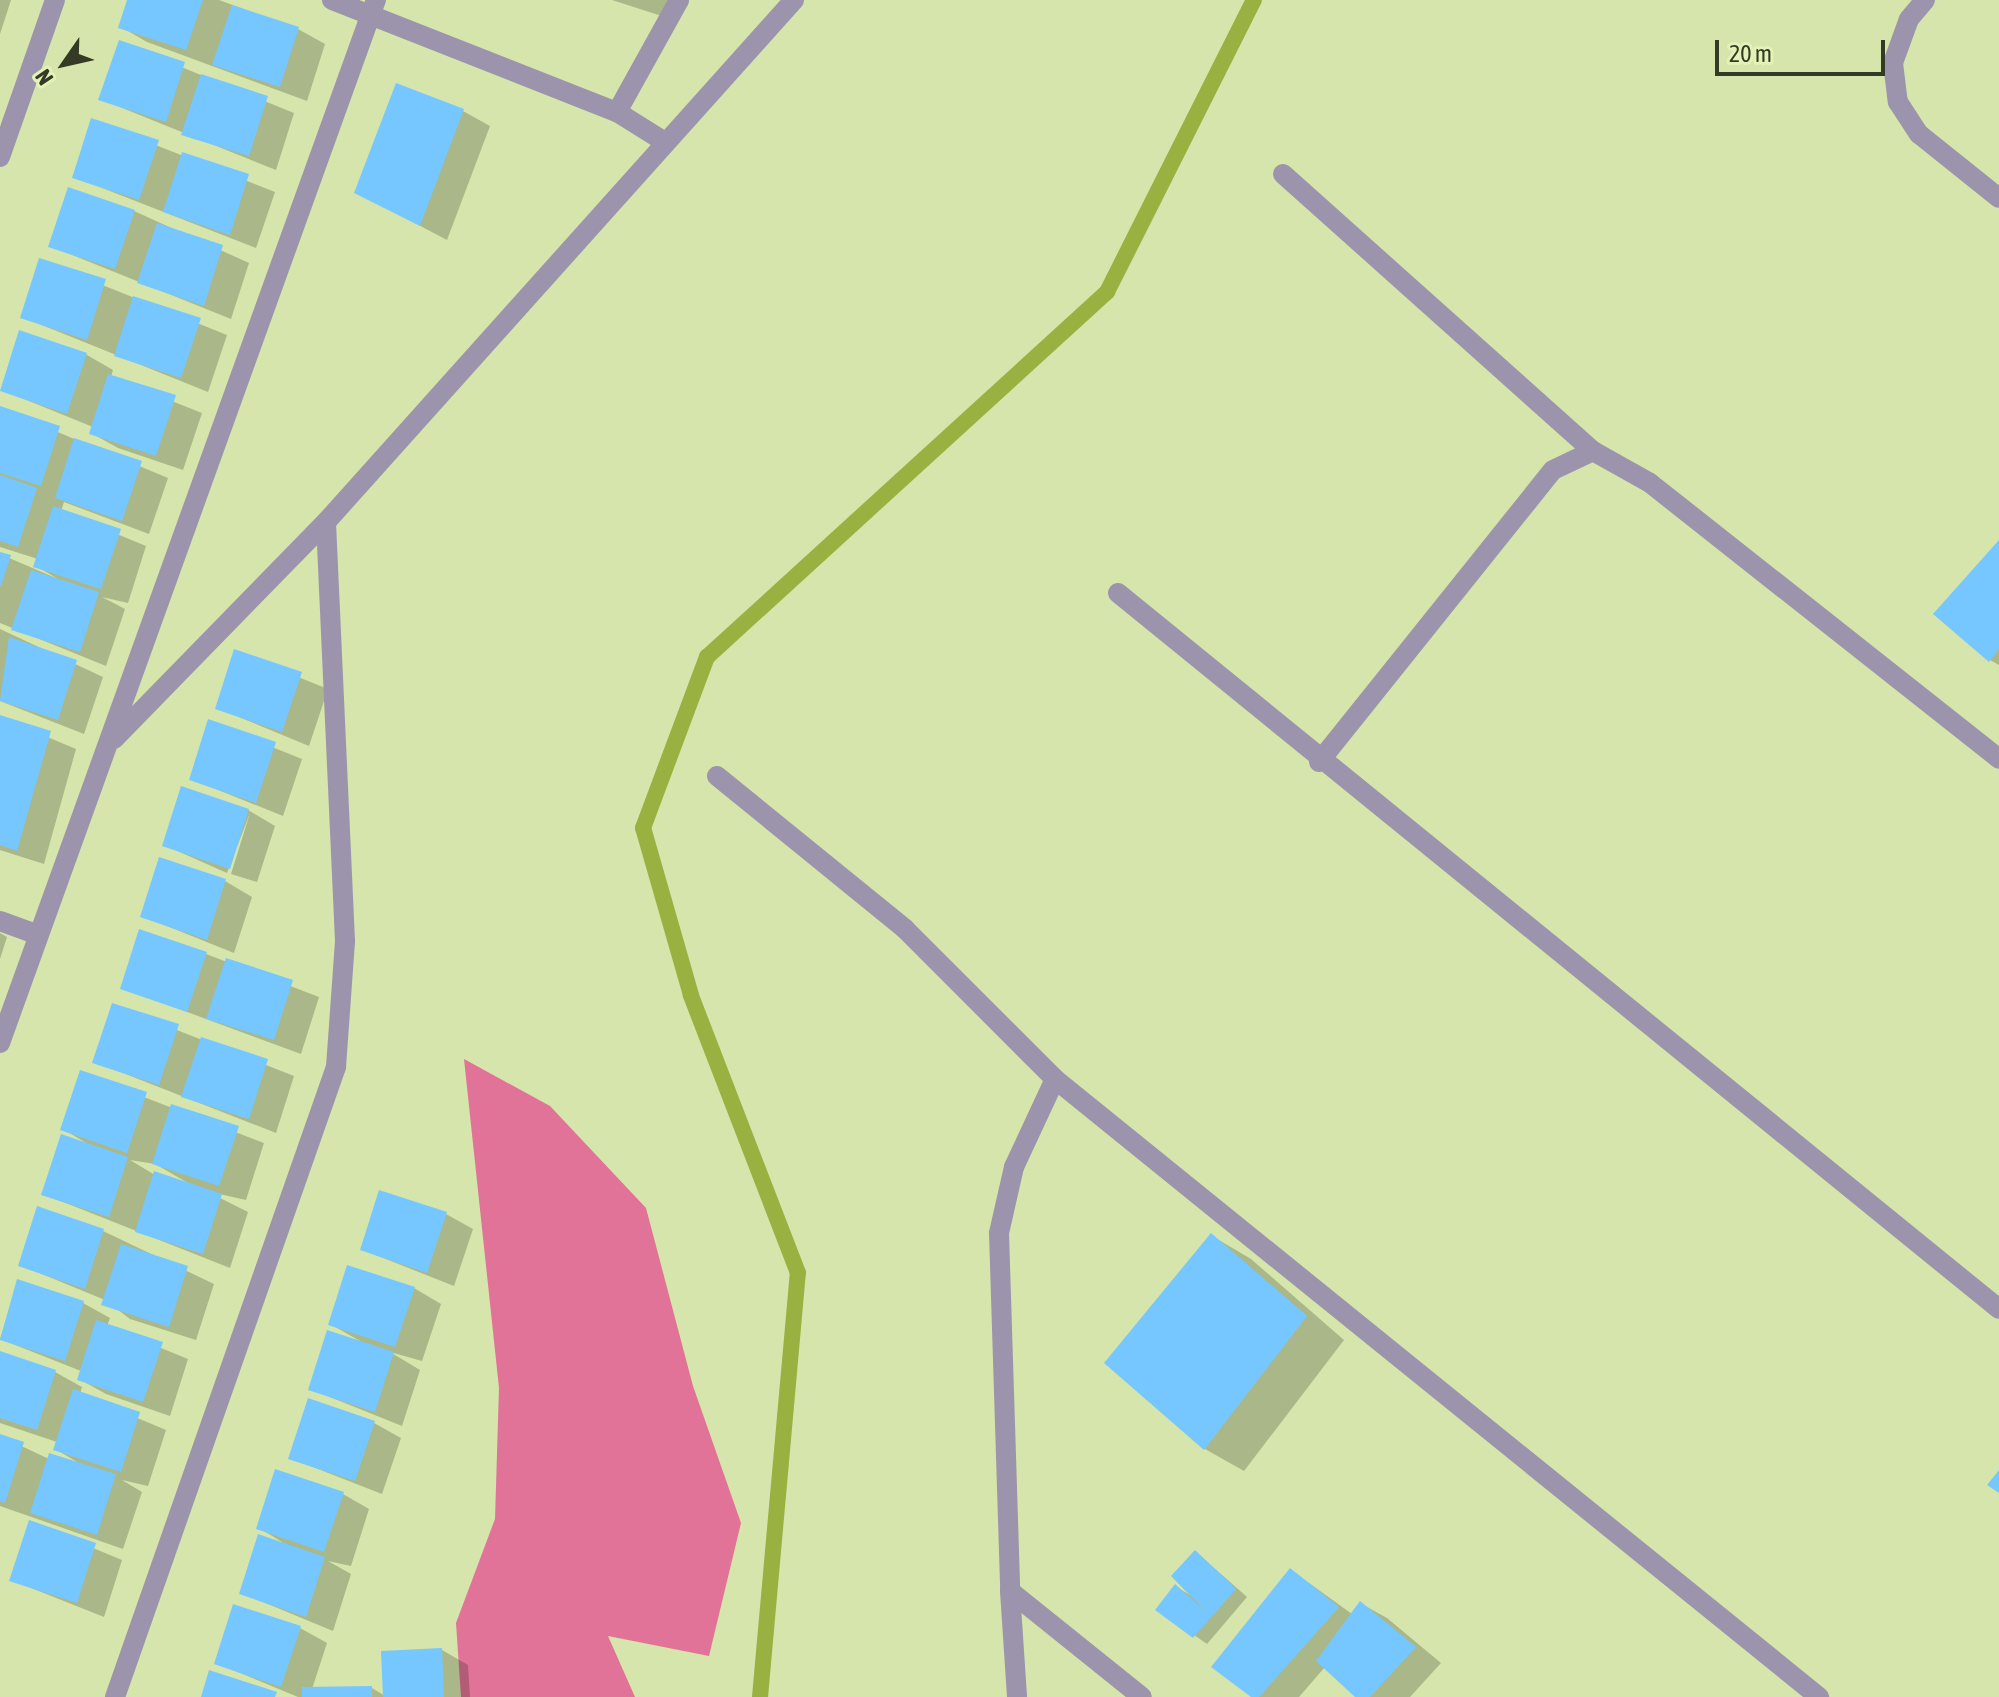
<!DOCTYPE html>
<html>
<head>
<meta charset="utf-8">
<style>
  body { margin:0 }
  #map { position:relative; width:1999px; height:1697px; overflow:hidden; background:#d5e5ab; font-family:"Asap Condensed",sans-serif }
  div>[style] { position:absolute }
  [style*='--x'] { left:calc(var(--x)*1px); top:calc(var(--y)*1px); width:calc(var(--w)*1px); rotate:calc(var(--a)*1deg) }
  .forest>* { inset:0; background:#e07397 }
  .shadow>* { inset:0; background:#0003 }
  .stream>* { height:16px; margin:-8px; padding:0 8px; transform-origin:8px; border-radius:8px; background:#98b140 }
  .building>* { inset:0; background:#76c7ff }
  .street>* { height:20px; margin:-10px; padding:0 10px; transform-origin:10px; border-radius:10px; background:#9c94ac }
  span { translate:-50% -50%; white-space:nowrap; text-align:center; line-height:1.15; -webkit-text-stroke:7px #e2f2b8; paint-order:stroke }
  .north { position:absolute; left:24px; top:24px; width:80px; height:80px; -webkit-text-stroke:6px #e2f2b8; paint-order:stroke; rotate:236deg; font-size:22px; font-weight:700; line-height:32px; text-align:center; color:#343a23 }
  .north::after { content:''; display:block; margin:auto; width:28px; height:36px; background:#343a23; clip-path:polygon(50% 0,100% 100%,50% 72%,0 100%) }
  .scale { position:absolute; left:1715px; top:40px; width:170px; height:36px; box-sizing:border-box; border:4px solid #343a23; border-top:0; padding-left:10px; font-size:24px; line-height:28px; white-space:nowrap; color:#343a23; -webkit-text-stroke:6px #e2f2b8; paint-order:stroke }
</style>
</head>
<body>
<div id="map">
  <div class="forest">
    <i style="clip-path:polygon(464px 1059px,550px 1106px,646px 1208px,693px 1386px,741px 1523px,709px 1656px,608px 1636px,635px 1697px,461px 1697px,456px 1623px,495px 1519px,499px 1388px)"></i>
  </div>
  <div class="shadow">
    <i style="clip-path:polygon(0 0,11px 0,0 34px)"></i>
    <i style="clip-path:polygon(130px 0,219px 0,298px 29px,325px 44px,307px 101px,147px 42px,121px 27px)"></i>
    <i style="clip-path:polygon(612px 0,677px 0,671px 19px)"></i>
    <i style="clip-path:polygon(120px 42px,294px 113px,276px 170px,100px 99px)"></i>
    <i style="clip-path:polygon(463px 111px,490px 126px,447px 240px,356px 192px)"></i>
    <i style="clip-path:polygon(92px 120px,275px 192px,256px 248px,74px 177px)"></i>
    <i style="clip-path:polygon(134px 211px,249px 263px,231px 319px,50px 246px)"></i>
    <i style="clip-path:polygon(40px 260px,227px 335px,208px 392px,22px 317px)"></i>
    <i style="clip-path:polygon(20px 333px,87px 355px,113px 370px,111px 377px,202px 413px,183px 470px,118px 448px,91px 433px,93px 427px,2px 390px)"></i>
    <i style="clip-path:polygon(0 408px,168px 478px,149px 534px,64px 502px,61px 511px,146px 546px,128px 603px,102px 597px,125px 609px,106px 666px,0 623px,0 554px,58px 579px,36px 566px,38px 559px,0 547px)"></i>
    <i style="clip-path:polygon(1999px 543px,1999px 665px,1990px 660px)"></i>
    <i style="clip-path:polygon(0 629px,103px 677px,84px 734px,0 701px)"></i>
    <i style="clip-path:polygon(236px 652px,328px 689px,309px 746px,217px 708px)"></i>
    <i style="clip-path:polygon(0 717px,76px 749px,44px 864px,0 850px)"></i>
    <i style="clip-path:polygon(210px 722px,302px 759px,283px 816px,191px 779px)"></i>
    <i style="clip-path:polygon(248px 810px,275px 826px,257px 882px,231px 874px,250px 813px,227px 873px,164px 845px)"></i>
    <i style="clip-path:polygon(225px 881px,252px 897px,234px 953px,142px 916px)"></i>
    <i style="clip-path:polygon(0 933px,7px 937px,0 959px)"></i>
    <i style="clip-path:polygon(206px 954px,319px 997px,301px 1054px,122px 988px)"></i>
    <i style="clip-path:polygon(113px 1005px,294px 1076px,276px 1133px,95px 1062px)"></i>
    <i style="clip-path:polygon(evenodd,81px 1073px,264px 1143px,246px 1200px,206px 1191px,248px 1212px,230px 1268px,43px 1194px,86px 1143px,63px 1129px,81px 1073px,130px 1160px,155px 1164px,188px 1183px,155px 1175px,130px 1160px)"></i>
    <i style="clip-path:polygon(446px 1214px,473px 1229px,454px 1286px,363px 1250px)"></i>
    <i style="clip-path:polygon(103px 1231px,214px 1284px,196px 1340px,130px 1319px,105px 1300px,20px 1265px)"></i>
    <i style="clip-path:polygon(1212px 1236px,1251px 1259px,1344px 1340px,1244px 1471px,1205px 1449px,1106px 1363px)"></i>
    <i style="clip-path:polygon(18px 1281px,83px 1303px,110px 1318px,107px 1326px,188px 1359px,170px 1416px,106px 1394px,79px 1379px,81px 1371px,0 1339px)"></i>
    <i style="clip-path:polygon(414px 1288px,441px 1304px,422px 1361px,390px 1352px,420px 1370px,402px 1426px,310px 1389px,360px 1341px,330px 1324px)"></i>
    <i style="clip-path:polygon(0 1353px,55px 1372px,82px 1387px,80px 1394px,166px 1430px,148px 1486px,122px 1480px,142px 1492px,123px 1549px,0 1506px,0 1436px,49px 1459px,77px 1462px,55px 1449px,57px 1442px,0 1423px)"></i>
    <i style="clip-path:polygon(374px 1423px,401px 1438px,382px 1494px,290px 1458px)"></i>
    <i style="clip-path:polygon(343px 1494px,369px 1509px,351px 1566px,328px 1561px,351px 1574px,333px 1631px,241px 1593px,282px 1542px,259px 1528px)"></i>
    <i style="clip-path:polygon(30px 1522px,122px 1560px,104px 1617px,11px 1580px)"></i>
    <i style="clip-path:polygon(1196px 1552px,1247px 1597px,1207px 1644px,1158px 1610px,1175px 1586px,1190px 1595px)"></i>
    <i style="clip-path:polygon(1291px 1570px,1352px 1614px,1360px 1603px,1387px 1618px,1441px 1663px,1410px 1697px,1358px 1697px,1325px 1667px,1299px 1697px,1254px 1697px)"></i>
    <i style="clip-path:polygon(300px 1628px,327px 1643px,312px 1689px,372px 1688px,385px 1696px,442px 1650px,468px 1665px,470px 1697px,298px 1697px,216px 1663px)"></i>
  </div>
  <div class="stream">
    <i style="--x:760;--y:1697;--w:426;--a:-84.9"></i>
    <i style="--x:798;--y:1273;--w:298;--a:-111.1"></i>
    <i style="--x:691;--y:995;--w:174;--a:-106"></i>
    <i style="--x:643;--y:828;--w:183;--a:-69.5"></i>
    <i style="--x:707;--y:657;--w:542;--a:-42.38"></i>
    <i style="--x:1107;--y:292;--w:327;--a:-63.3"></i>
  </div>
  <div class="building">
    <i style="clip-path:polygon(127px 0,203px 0,186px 50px,118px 28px)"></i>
    <i style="clip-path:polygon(232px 5px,299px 27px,280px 87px,212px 65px)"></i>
    <i style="clip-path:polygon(119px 40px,185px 62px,166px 122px,98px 100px)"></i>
    <i style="clip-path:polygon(201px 74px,268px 96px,249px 156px,181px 135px)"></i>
    <i style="clip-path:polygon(396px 83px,464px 109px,420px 226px,354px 193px)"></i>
    <i style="clip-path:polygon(91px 118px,159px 140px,139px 200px,72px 178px)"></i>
    <i style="clip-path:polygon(182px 152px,249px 174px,230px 235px,163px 212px)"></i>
    <i style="clip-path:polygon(68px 187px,135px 210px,115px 269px,48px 247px)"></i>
    <i style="clip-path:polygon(157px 223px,223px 245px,204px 306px,137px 283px)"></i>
    <i style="clip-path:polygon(39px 258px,106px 279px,87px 340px,20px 318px)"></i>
    <i style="clip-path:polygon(133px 296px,201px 318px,181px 378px,114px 356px)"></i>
    <i style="clip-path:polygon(19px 330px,87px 353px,67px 414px,0 391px)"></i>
    <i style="clip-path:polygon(108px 374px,176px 395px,156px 456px,89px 434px)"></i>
    <i style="clip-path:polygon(0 406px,60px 426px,41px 486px,0 473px)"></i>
    <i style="clip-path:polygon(74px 438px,142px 461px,122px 521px,55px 498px)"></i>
    <i style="clip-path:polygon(0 475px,37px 488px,18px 547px,0 541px)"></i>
    <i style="clip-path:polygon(53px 506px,121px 529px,101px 589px,33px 567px)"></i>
    <i style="clip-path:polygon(1999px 540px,1999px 649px,1989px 662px,1933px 614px)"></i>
    <i style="clip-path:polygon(0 552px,11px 555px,1px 586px,0 586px)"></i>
    <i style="clip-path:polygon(31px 570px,99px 592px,80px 652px,11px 630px)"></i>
    <i style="clip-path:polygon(9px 637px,77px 660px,58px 720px,0 701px)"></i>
    <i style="clip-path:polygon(234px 649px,302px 672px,282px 732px,215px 709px)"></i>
    <i style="clip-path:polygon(0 715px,51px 731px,17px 851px,0 845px)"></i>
    <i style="clip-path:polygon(208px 719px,276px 742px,256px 803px,189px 780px)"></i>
    <i style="clip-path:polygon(181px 786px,249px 809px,230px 869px,162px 846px)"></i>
    <i style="clip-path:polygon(159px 857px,226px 879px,207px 940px,140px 917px)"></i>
    <i style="clip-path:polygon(139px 929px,207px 952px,187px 1012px,120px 989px)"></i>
    <i style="clip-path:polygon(226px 958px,293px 980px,274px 1040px,206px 1019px)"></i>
    <i style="clip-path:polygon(112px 1003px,179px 1024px,159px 1085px,92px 1063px)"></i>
    <i style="clip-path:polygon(201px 1037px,268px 1059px,249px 1119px,181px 1097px)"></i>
    <i style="clip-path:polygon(80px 1070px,147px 1092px,127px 1153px,60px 1130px)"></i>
    <i style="clip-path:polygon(171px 1104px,239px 1126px,219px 1186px,152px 1164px)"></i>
    <i style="clip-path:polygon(61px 1134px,128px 1157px,109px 1217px,41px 1195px)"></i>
    <i style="clip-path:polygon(154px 1171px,222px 1194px,203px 1254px,135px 1232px)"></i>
    <i style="clip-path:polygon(379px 1190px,447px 1212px,427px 1273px,360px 1250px)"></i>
    <i style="clip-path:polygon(37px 1206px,104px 1229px,85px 1289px,18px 1266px)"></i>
    <i style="clip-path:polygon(1211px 1233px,1307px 1316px,1204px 1450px,1104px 1363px)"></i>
    <i style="clip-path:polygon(121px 1244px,188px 1266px,169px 1327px,101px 1305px)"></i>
    <i style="clip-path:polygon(347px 1265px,415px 1287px,395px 1347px,328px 1325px)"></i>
    <i style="clip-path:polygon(17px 1279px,84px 1301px,65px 1361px,0 1340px)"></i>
    <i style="clip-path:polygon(96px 1320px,163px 1342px,143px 1402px,77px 1380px)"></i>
    <i style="clip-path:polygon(327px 1330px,394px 1352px,375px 1412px,308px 1390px)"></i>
    <i style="clip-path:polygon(0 1351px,56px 1370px,37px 1430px,0 1418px)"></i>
    <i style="clip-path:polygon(73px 1389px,140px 1412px,121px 1472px,53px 1450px)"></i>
    <i style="clip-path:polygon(308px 1398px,375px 1421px,355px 1481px,288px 1459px)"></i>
    <i style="clip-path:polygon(0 1434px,24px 1442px,5px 1503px,0 1501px)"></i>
    <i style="clip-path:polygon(49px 1453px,116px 1474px,97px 1535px,30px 1513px)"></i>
    <i style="clip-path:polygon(275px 1469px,344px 1492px,324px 1552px,256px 1529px)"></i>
    <i style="clip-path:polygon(1999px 1470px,1999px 1493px,1987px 1485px)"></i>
    <i style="clip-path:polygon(29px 1520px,96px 1543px,77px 1603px,9px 1581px)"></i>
    <i style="clip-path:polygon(258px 1534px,325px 1557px,306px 1617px,239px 1594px)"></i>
    <i style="clip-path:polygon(1195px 1550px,1236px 1589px,1193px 1638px,1155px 1610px,1175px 1584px,1206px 1612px,1171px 1576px)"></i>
    <i style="clip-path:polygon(1290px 1568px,1339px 1607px,1259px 1697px,1251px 1697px,1211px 1667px)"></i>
    <i style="clip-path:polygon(1360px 1601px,1416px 1647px,1370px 1697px,1355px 1697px,1316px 1661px)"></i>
    <i style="clip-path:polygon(233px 1604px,301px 1626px,281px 1687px,214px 1664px)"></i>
    <i style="clip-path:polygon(442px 1648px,444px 1697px,383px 1697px,381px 1651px)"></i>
    <i style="clip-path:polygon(209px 1670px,277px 1692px,275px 1697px,201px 1697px)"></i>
    <i style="clip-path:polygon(372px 1686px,372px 1697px,302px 1697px,302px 1687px)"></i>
  </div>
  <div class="street">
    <i style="--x:332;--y:0;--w:306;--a:21.5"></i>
    <i style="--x:617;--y:112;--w:57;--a:32"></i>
    <i style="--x:1925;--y:0;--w:25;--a:130"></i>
    <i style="--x:1909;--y:19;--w:47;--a:110"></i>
    <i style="--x:1893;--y:63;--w:39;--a:83"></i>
    <i style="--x:1898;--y:102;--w:38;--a:57"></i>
    <i style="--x:1919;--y:134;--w:102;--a:38.7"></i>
    <i style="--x:617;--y:112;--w:128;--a:-61"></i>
    <i style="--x:0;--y:157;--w:166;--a:-70.7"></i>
    <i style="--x:1283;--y:174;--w:416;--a:41.8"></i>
    <i style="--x:1118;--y:593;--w:1135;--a:39.1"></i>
    <i style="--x:114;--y:739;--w:303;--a:-45.7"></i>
    <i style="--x:326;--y:522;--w:701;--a:-48.12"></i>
    <i style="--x:1319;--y:762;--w:374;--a:-51.3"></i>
    <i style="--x:1553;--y:470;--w:44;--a:-25.4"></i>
    <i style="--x:1593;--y:451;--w:65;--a:29.3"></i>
    <i style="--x:1650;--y:483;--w:445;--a:38.3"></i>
    <i style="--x:717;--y:776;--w:242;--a:39.1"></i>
    <i style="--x:905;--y:929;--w:212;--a:45"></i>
    <i style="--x:1055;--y:1079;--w:983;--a:38.97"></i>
    <i style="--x:0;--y:921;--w:38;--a:20"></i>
    <i style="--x:0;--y:1043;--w:1109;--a:-70.18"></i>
    <i style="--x:1055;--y:1079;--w:97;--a:115"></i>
    <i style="--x:1014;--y:1167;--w:68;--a:102.8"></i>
    <i style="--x:999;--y:1233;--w:358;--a:88.2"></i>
    <i style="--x:1010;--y:1591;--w:169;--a:38.8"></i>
    <i style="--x:1010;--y:1591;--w:106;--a:86.2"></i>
    <i style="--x:115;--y:1697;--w:668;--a:-70.67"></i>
    <i style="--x:336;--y:1067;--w:126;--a:-85.9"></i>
    <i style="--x:345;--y:941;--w:419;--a:-92.6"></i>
  </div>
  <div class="north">N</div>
  <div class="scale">20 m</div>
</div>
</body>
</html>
